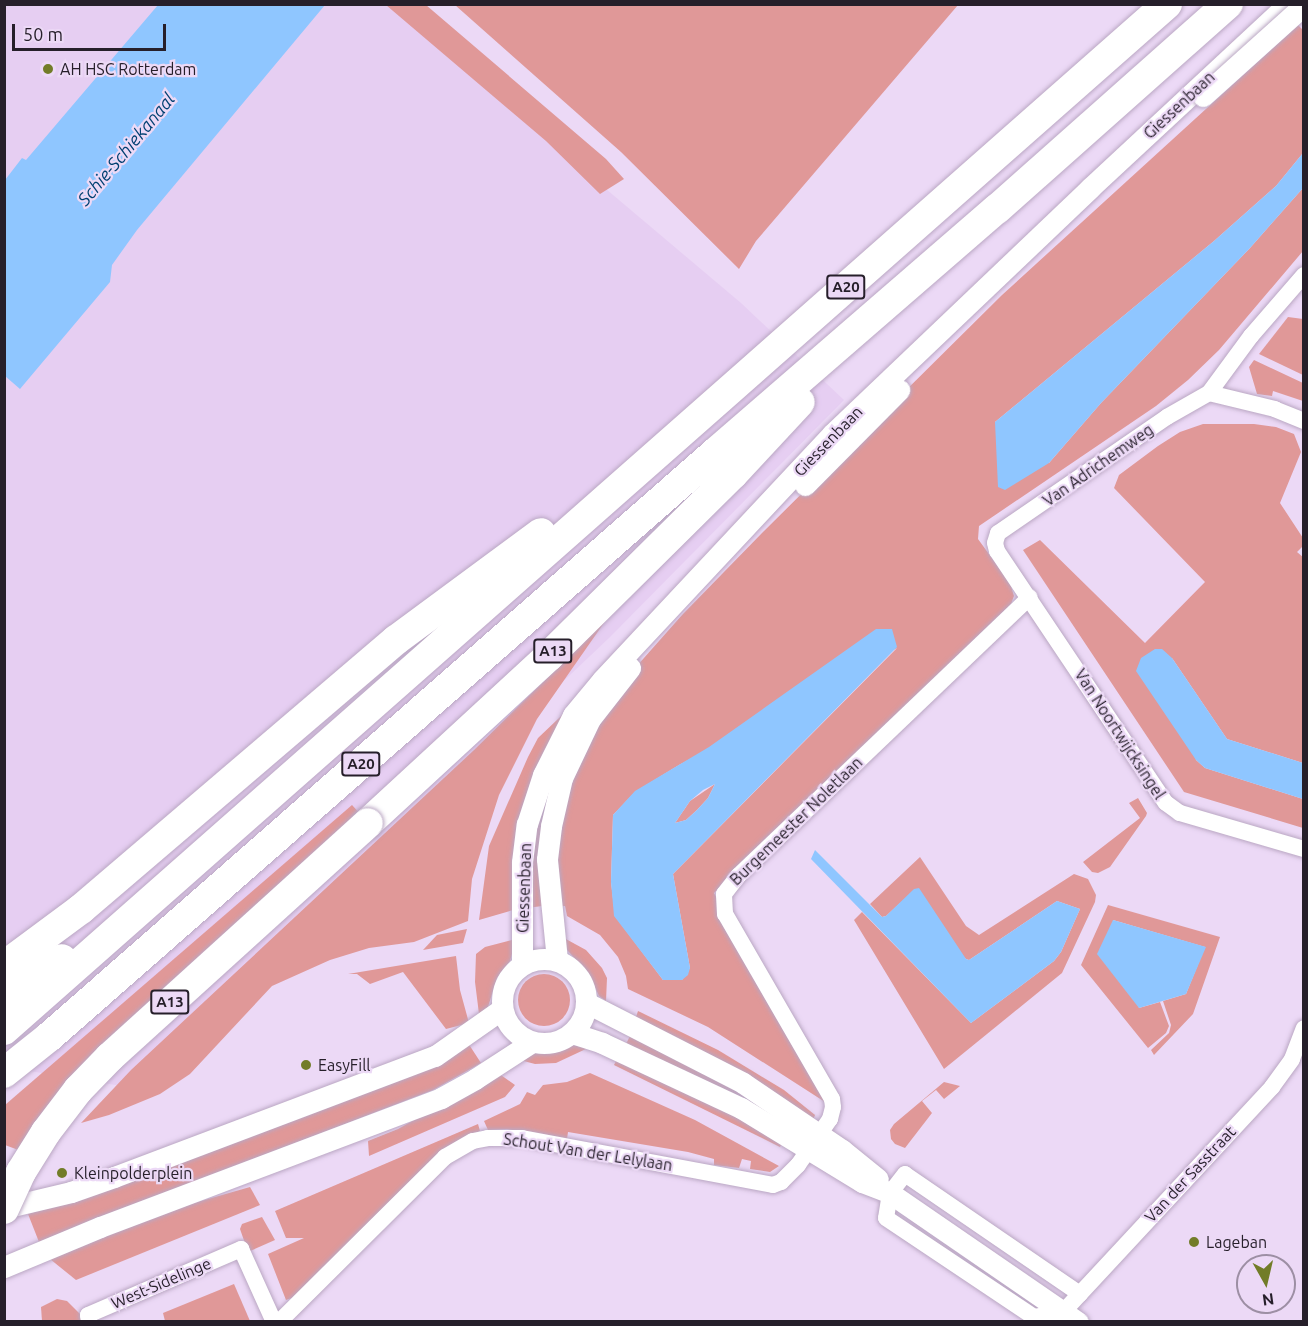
<!DOCTYPE html>
<html>
<head>
<meta charset="utf-8">
<style>
  body { margin:0 }
  #map { position:relative; width:1308px; height:1326px; overflow:hidden; background:#ecd9f6; font-family:Ubuntu,sans-serif }
  div>[style] { position:absolute }
  [style*='--x'] { left:calc(var(--x)*1px); top:calc(var(--y)*1px); width:calc(var(--w)*1px); rotate:calc(var(--a)*1deg) }
  .built>* { inset:0; background:#e6cef2 }
  .green>* { inset:0; background:#e09898 }
  .round { border-radius:50% }
  .water>* { inset:0; background:#8fc6ff }
  .roads { filter:drop-shadow(0 0 2px #baa7c3) drop-shadow(0 0 2px #baa7c3) }
  .minor>* { height:16px; margin:-8px; padding:0 8px; transform-origin:8px; border-radius:8px; background:#fff }
  .tertiary>* { height:21px; margin:-10.5px; padding:0 10.5px; transform-origin:10.5px; border-radius:10.5px; background:#fff }
  .tertiary>.ring { margin:-10.5px; padding:0; box-sizing:content-box; background:none; border:21px solid #fff; border-radius:50% }
  .motorway>* { height:30px; margin:-15px; padding:0 15px; transform-origin:15px; border-radius:15px; background:#fff }
  .bridges { filter:drop-shadow(0 0 2px #baa7c3) drop-shadow(0 0 2px #baa7c3) }
  .tertiary-bridge>* { height:21px; margin:-10.5px; padding:0 10.5px; transform-origin:10.5px; border-radius:10.5px; background:#fff }
  .motorway-bridge>* { height:30px; margin:-15px; padding:0 15px; transform-origin:15px; border-radius:15px; background:#fff }
  .dots>* { width:16px; height:16px; translate:-50% -50%; box-sizing:border-box; border:3px solid #ecd9f6; border-radius:50% }
  span { translate:-50% -50%; white-space:nowrap; text-align:center; line-height:1.15; -webkit-text-stroke:4.5px #ecd9f6; paint-order:stroke }
  .shield-label span { padding:2px 4px; background:#ecd9f6; border:2px solid; border-radius:4px; -webkit-text-stroke-width:0 }
  .shield-label { font-size:15px; color:#261f2a; font-weight:700 }
  .poi-label { font-size:16px; color:#261f2a }
  .left { translate:0 -50%; text-align:left }
  .street-label { font-size:16px; color:#261f2a }
  .water-label { font-size:18px; color:#004072; font-style:italic }
  .frame { position:absolute; inset:0; border:6px solid #261f2a; pointer-events:none }
  .north { position:absolute; left:1236px; top:1254px; width:60px; height:60px; box-sizing:border-box; background:#ecd9f6; border:2px solid #9d8fa4; border-radius:50%; rotate:172deg; font-size:16px; font-weight:700; line-height:24px; text-align:center; color:#261f2a }
  .north::after { content:''; display:block; margin:auto; width:21px; height:27px; background:#727c28; clip-path:polygon(50% 0,100% 100%,50% 72%,0 100%) }
  .scale { position:absolute; left:12px; top:24px; width:154px; height:27px; box-sizing:border-box; border:3px solid #261f2a; border-top:0; padding-left:8px; font-size:18px; line-height:21px; white-space:nowrap; color:#261f2a; -webkit-text-stroke:4px #ecd9f6; paint-order:stroke }
</style>
</head>
<body>
<div id="map">
  <div class="built">
    <i style="clip-path:polygon(4px 5px,388px 5px,741px 303px,844px 400px,609px 638px,134px 1088px,5px 1067px)"></i>
  </div>
  <div class="green">
    <i style="clip-path:polygon(386px 5px,426px 5px,606px 159px,624px 179px,600px 194px,546px 141px)"></i>
    <i style="clip-path:polygon(455px 5px,958px 5px,756px 241px,739px 269px,621px 152px)"></i>
    <i style="clip-path:polygon(evenodd,1298px 25px,1304px 31px,1303px 153px,1276px 186px,1214px 241px,995px 422px,1049px 463px,1101px 403px,1250px 248px,1303px 188px,1303px 251px,1219px 350px,1188px 380px,1156px 406px,979px 526px,978px 539px,1010px 583px,1014px 596px,1011px 604px,714px 893px,825px 1102px,708px 1027px,628px 989px,626px 976px,618px 957px,600px 935px,567px 916px,565px 906px,557px 907px,555px 869px,559px 820px,586px 745px,628px 676px,682px 615px,762px 533px,1002px 295px,1298px 25px,897px 648px,673px 874px,690px 968px,682px 980px,663px 980px,615px 916px,611px 882px,613px 815px,635px 792px,679px 765px,897px 648px)"></i>
    <i style="clip-path:polygon(1288px 317px,1303px 319px,1303px 375px,1259px 354px)"></i>
    <i style="clip-path:polygon(1254px 360px,1303px 383px,1303px 401px,1273px 391px,1272px 396px,1257px 394px,1249px 367px)"></i>
    <i style="clip-path:polygon(1203px 424px,1254px 424px,1276px 427px,1294px 434px,1301px 452px,1280px 503px,1303px 538px,1303px 546px,1297px 552px,1304px 558px,1303px 763px,1227px 739px,1172px 658px,1196px 760px,1205px 768px,1303px 799px,1303px 828px,1184px 792px,1023px 550px,1040px 540px,1145px 643px,1205px 582px,1114px 488px,1119px 475px,1158px 446px,1180px 432px)"></i>
    <i style="clip-path:polygon(606px 620px,537px 719px,499px 795px,472px 879px,468px 921px,414px 942px,369px 948px,330px 960px,272px 986px,190px 1074px,160px 1094px,109px 1115px,81px 1123px,131px 1070px,474px 750px)"></i>
    <i style="clip-path:polygon(577px 701px,553px 737px,513px 910px,479px 920px,489px 846px,528px 757px,538px 738px)"></i>
    <i style="clip-path:polygon(570px 741px,542px 906px,527px 908px,535px 811px)"></i>
    <i style="clip-path:polygon(715px 784px,708px 798px,697px 810px,686px 820px,675px 823px,690px 801px)"></i>
    <i style="clip-path:polygon(1138px 798px,1147px 813px,1146px 816px,1110px 867px,1098px 873px,1092px 872px,1083px 862px,1140px 818px,1129px 803px)"></i>
    <i style="clip-path:polygon(352px 805px,362px 816px,21px 1151px,5px 1145px,5px 1105px)"></i>
    <i style="clip-path:polygon(920px 857px,966px 926px,979px 935px,1074px 874px,1088px 879px,1096px 895px,1095px 902px,1062px 973px,944px 1069px,854px 920px,862px 912px,971px 1023px,1054px 961px,1061px 952px,1080px 909px,1057px 901px,969px 960px,966px 959px,900px 903px,886px 916px,882px 917px,870px 904px)"></i>
    <i style="clip-path:polygon(1108px 905px,1220px 937px,1193px 1014px,1154px 1055px,1151px 1050px,1169px 1033px,1171px 1025px,1163px 1001px,1186px 994px,1205px 947px,1113px 920px,1139px 1008px,1160px 1002px,1169px 1026px,1166px 1033px,1148px 1048px,1081px 965px)"></i>
    <i style="clip-path:polygon(467px 929px,463px 943px,423px 950px,437px 935px)"></i>
    <i style="clip-path:polygon(564px 938px,586px 950px,602px 968px,607px 978px,606px 1001px,599px 996px,589px 974px,568px 951px,561px 940px)"></i>
    <i style="clip-path:polygon(516px 939px,510px 961px,497px 978px,488px 1007px,479px 1014px,475px 982px,476px 954px,485px 947px)"></i>
    <i style="clip-path:polygon(456px 956px,460px 990px,469px 1023px,446px 1029px,403px 972px,370px 984px,357px 974px,348px 974px)"></i>
    <i class="round" style="left:518px;top:974px;width:52px;height:52px"></i>
    <i style="clip-path:polygon(638px 1011px,718px 1050px,784px 1090px,815px 1115px,813px 1120px,636px 1017px)"></i>
    <i style="clip-path:polygon(631px 1034px,696px 1065px,793px 1124px,626px 1044px)"></i>
    <i style="clip-path:polygon(468px 1043px,481px 1063px,433px 1090px,39px 1242px,28px 1214px,426px 1068px)"></i>
    <i style="clip-path:polygon(571px 1045px,588px 1048px,556px 1063px,535px 1064px,520px 1060px,535px 1052px)"></i>
    <i style="clip-path:polygon(617px 1059px,751px 1121px,782px 1143px,780px 1147px,614px 1065px)"></i>
    <i style="clip-path:polygon(498px 1073px,515px 1085px,505px 1097px,369px 1156px,368px 1141px,398px 1129px)"></i>
    <i style="clip-path:polygon(590px 1073px,695px 1120px,779px 1166px,770px 1172px,750px 1169px,751px 1161px,742px 1159px,739px 1168px,714px 1165px,714px 1159px,688px 1152px,568px 1132px,567px 1139px,507px 1129px,488px 1130px,484px 1121px,520px 1104px,527px 1092px,535px 1095px,543px 1085px,567px 1082px)"></i>
    <i style="clip-path:polygon(944px 1082px,960px 1086px,944px 1099px,936px 1090px,922px 1101px,932px 1113px,905px 1148px,895px 1144px,891px 1139px,890px 1130px,894px 1124px)"></i>
    <i style="clip-path:polygon(478px 1124px,480px 1131px,463px 1139px,295px 1297px,286px 1300px,268px 1254px,304px 1238px,286px 1238px,275px 1211px)"></i>
    <i style="clip-path:polygon(250px 1187px,260px 1205px,76px 1280px,45px 1255px,145px 1217px)"></i>
    <i style="clip-path:polygon(262px 1217px,275px 1240px,248px 1252px,240px 1229px,242px 1224px)"></i>
    <i style="clip-path:polygon(234px 1284px,250px 1321px,165px 1321px,163px 1313px)"></i>
    <i style="clip-path:polygon(57px 1299px,67px 1301px,81px 1315px,81px 1321px,42px 1321px,41px 1307px)"></i>
  </div>
  <div class="water">
    <i style="clip-path:polygon(158px 5px,325px 5px,137px 230px,112px 265px,110px 282px,20px 389px,5px 376px,5px 180px,22px 158px,26px 160px)"></i>
    <i style="clip-path:polygon(1303px 153px,1303px 188px,1250px 248px,1101px 403px,1049px 463px,1005px 490px,998px 487px,995px 422px,1214px 241px,1276px 186px)"></i>
    <i style="clip-path:polygon(evenodd,876px 629px,892px 629px,897px 647px,673px 874px,690px 968px,688px 975px,682px 980px,663px 980px,614px 916px,611px 882px,613px 815px,635px 791px,709px 747px,876px 629px,715px 784px,708px 798px,697px 810px,686px 820px,675px 823px,690px 801px,703px 790px,715px 784px)"></i>
    <i style="clip-path:polygon(1155px 649px,1162px 649px,1172px 658px,1227px 739px,1303px 763px,1303px 799px,1205px 768px,1196px 760px,1136px 671px,1141px 658px)"></i>
    <i style="clip-path:polygon(815px 850px,882px 917px,886px 916px,914px 889px,919px 888px,966px 959px,969px 960px,1057px 901px,1080px 909px,1061px 952px,1054px 961px,971px 1023px,811px 859px)"></i>
    <i style="clip-path:polygon(1113px 920px,1206px 947px,1186px 994px,1139px 1008px,1097px 954px)"></i>
  </div>
  <div class="roads">
    <div class="minor">
      <i style="--x:1209;--y:393;--w:71;--a:-53.6"></i>
      <i style="--x:1251;--y:336;--w:81;--a:-49"></i>
      <i style="--x:1304;--y:421;--w:31;--a:-158"></i>
      <i style="--x:1275;--y:409;--w:68;--a:-166.4"></i>
      <i style="--x:1209;--y:393;--w:48;--a:150.3"></i>
      <i style="--x:1167;--y:417;--w:205;--a:145.5"></i>
      <i style="--x:998;--y:533;--w:10;--a:107"></i>
      <i style="--x:995;--y:543;--w:8;--a:76"></i>
      <i style="--x:997;--y:551;--w:303;--a:56.2"></i>
      <i style="--x:1166;--y:803;--w:17;--a:36"></i>
      <i style="--x:1180;--y:813;--w:129;--a:16.2"></i>
      <i style="--x:1080;--y:1294;--w:212;--a:-145.6"></i>
      <i style="--x:905;--y:1174;--w:24;--a:128"></i>
      <i style="--x:890;--y:1193;--w:25;--a:99"></i>
      <i style="--x:886;--y:1218;--w:178;--a:33.8"></i>
      <i style="--x:1034;--y:1317;--w:31;--a:-11"></i>
      <i style="--x:1064;--y:1311;--w:306;--a:-47.1"></i>
      <i style="--x:1272;--y:1087;--w:34;--a:-54"></i>
      <i style="--x:1292;--y:1059;--w:33;--a:-69"></i>
      <i style="--x:89;--y:1322;--w:7;--a:-98"></i>
      <i style="--x:88;--y:1315;--w:167;--a:-23.3"></i>
      <i style="--x:241;--y:1249;--w:80;--a:65.7"></i>
      <i style="--x:279;--y:1322;--w:234;--a:-44.8"></i>
      <i style="--x:445;--y:1157;--w:32;--a:-30"></i>
      <i style="--x:473;--y:1141;--w:15;--a:-11"></i>
      <i style="--x:488;--y:1138;--w:34;--a:0"></i>
      <i style="--x:522;--y:1138;--w:255;--a:10.6"></i>
      <i style="--x:773;--y:1185;--w:9;--a:-21"></i>
      <i style="--x:781;--y:1182;--w:24;--a:-45"></i>
      <i style="--x:798;--y:1165;--w:56;--a:-55.2"></i>
      <i style="--x:830;--y:1119;--w:12;--a:-76"></i>
      <i style="--x:833;--y:1107;--w:8;--a:-97"></i>
      <i style="--x:832;--y:1099;--w:214;--a:-120"></i>
      <i style="--x:725;--y:914;--w:20;--a:-93"></i>
      <i style="--x:724;--y:894;--w:24;--a:-52"></i>
      <i style="--x:739;--y:875;--w:402;--a:-43.7"></i>
    </div>
    <div class="tertiary">
      <i style="--x:805;--y:485;--w:134;--a:-45.3"></i>
      <i class="ring" style="left:502px;top:959px;width:63px;height:63px"></i>
      <i style="--x:557;--y:960;--w:101;--a:-95.7"></i>
      <i style="--x:547;--y:859;--w:33;--a:-83"></i>
      <i style="--x:551;--y:826;--w:49;--a:-77.1"></i>
      <i style="--x:562;--y:778;--w:65;--a:-64.6"></i>
      <i style="--x:590;--y:719;--w:65;--a:-51.9"></i>
      <i style="--x:522;--y:964;--w:102;--a:-90"></i>
      <i style="--x:522;--y:862;--w:38;--a:-83"></i>
      <i style="--x:527;--y:824;--w:52;--a:-71.9"></i>
      <i style="--x:543;--y:775;--w:67;--a:-63.4"></i>
      <i style="--x:573;--y:715;--w:45;--a:-50.4"></i>
      <i style="--x:602;--y:680;--w:338;--a:-46.9"></i>
      <i style="--x:833;--y:433;--w:355;--a:-43.6"></i>
      <i style="--x:1090;--y:188;--w:270;--a:-42.9"></i>
      <i style="--x:587;--y:1003;--w:175;--a:27.1"></i>
      <i style="--x:743;--y:1083;--w:120;--a:34.1"></i>
      <i style="--x:842;--y:1150;--w:46;--a:38.9"></i>
      <i style="--x:572;--y:1033;--w:32;--a:18"></i>
      <i style="--x:602;--y:1043;--w:153;--a:25.1"></i>
      <i style="--x:741;--y:1108;--w:142;--a:31.4"></i>
      <i style="--x:862;--y:1182;--w:30;--a:21"></i>
      <i style="--x:890;--y:1193;--w:228;--a:34.5"></i>
      <i style="--x:4;--y:1208;--w:69;--a:-13.4"></i>
      <i style="--x:71;--y:1192;--w:46;--a:-19.2"></i>
      <i style="--x:114;--y:1177;--w:343;--a:-20.7"></i>
      <i style="--x:435;--y:1056;--w:82;--a:-35"></i>
      <i style="--x:4;--y:1267;--w:104;--a:-22.6"></i>
      <i style="--x:100;--y:1227;--w:365;--a:-20.7"></i>
      <i style="--x:441;--y:1098;--w:39;--a:-29"></i>
      <i style="--x:475;--y:1079;--w:68;--a:-33"></i>
    </div>
    <div class="motorway">
      <i style="--x:368;--y:823;--w:246;--a:-42.7"></i>
      <i style="--x:549;--y:656;--w:259;--a:-44.7"></i>
      <i style="--x:733;--y:474;--w:98;--a:-47.1"></i>
      <i style="--x:4;--y:966;--w:96;--a:-36.5"></i>
      <i style="--x:81;--y:909;--w:414;--a:-40.5"></i>
      <i style="--x:396;--y:640;--w:180;--a:-36.4"></i>
      <i style="--x:4;--y:997;--w:69;--a:-33.2"></i>
      <i style="--x:4;--y:1030;--w:1551;--a:-41.42"></i>
      <i style="--x:4;--y:1073;--w:58;--a:-38.7"></i>
      <i style="--x:49;--y:1037;--w:887;--a:-41.25"></i>
      <i style="--x:716;--y:452;--w:371;--a:-40.9"></i>
      <i style="--x:997;--y:209;--w:309;--a:-41.6"></i>
    </div>
  </div>
  <div class="bridges">
    <div class="tertiary-bridge">
      <i style="--x:1203;--y:96;--w:136;--a:-42"></i>
    </div>
    <div class="motorway-bridge">
      <i style="--x:4;--y:1209;--w:41;--a:-65.3"></i>
      <i style="--x:21;--y:1172;--w:47;--a:-58"></i>
      <i style="--x:46;--y:1132;--w:53;--a:-52.7"></i>
      <i style="--x:78;--y:1090;--w:46;--a:-45.9"></i>
      <i style="--x:110;--y:1057;--w:348;--a:-42.2"></i>
    </div>
  </div>
  <div class="dots">
    <i style="left:48px;top:69px;background:#727c28"></i>
    <i style="left:306px;top:1065px;background:#727c28"></i>
    <i style="left:62px;top:1173px;background:#727c28"></i>
    <i style="left:1194px;top:1242px;background:#727c28"></i>
  </div>
  <div class="shield-label">
    <span style="left:846px;top:287px">A20</span>
    <span style="left:553px;top:651px">A13</span>
    <span style="left:361px;top:764px">A20</span>
    <span style="left:170px;top:1002px">A13</span>
  </div>
  <div class="poi-label">
    <span class="left" style="left:60px;top:69px">AH HSC Rotterdam</span>
    <span class="left" style="left:318px;top:1065px">EasyFill</span>
    <span class="left" style="left:74px;top:1173px">Kleinpolderplein</span>
    <span class="left" style="left:1206px;top:1242px">Lageban</span>
  </div>
  <div class="street-label">
    <span style="left:1179px;top:105px;rotate:-43deg">Giessenbaan</span>
    <span style="left:828px;top:441px;rotate:-46deg">Giessenbaan</span>
    <span style="left:1098px;top:465px;rotate:-35deg">Van Adrichemweg</span>
    <span style="left:1120px;top:734px;rotate:57deg">Van Noortwijcksingel</span>
    <span style="left:796px;top:821px;rotate:-44deg">Burgemeester Noletlaan</span>
    <span style="left:524px;top:888px;rotate:-88deg">Giessenbaan</span>
    <span style="left:588px;top:1152px;rotate:9deg">Schout Van der Lelylaan</span>
    <span style="left:1190px;top:1174px;rotate:-47deg">Van der Sasstraat</span>
    <span style="left:161px;top:1283px;rotate:-23deg">West-Sidelinge</span>
  </div>
  <div class="water-label">
    <span style="left:126px;top:149px;rotate:-50deg">Schie-Schiekanaal</span>
  </div>
  <div class="frame"></div>
  <div class="north">N</div>
  <div class="scale">50 m</div>
</div>
</body>
</html>
